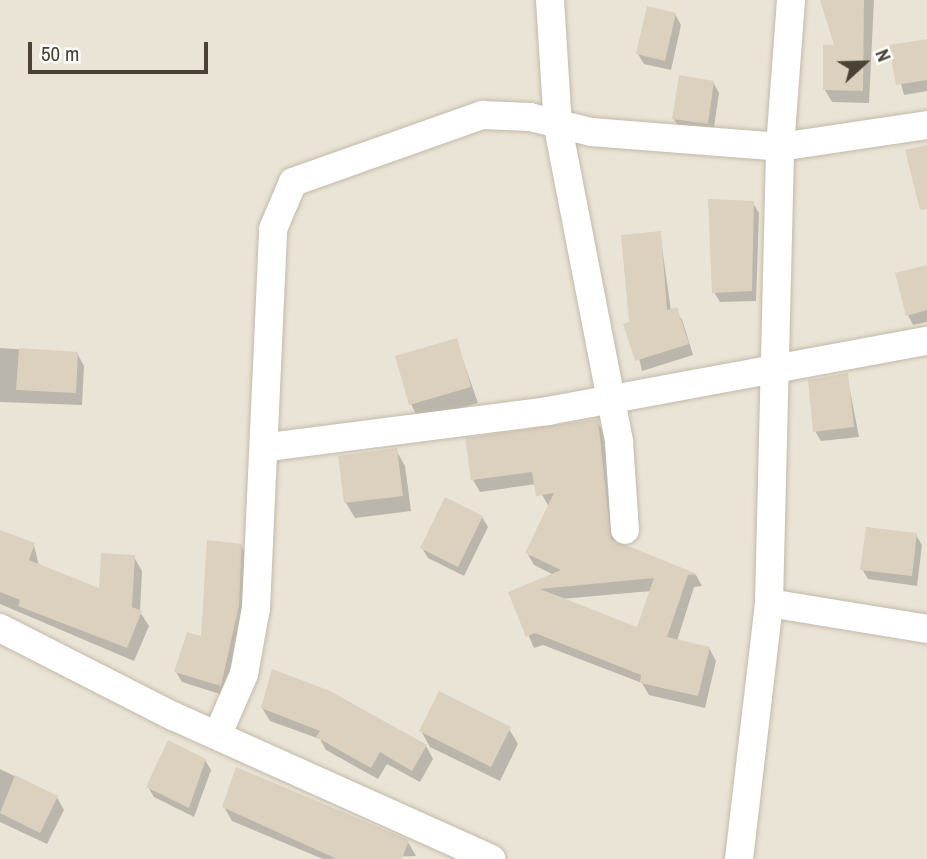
<!DOCTYPE html>
<html>
<head>
<meta charset="utf-8">
<style>
  body { margin:0 }
  #map { position:relative; width:927px; height:859px; overflow:hidden; background:#f6f2e8; font-family:"Archivo Narrow",sans-serif }
  div>[style] { position:absolute }
  [style*='--x'] { left:calc(var(--x)*1px); top:calc(var(--y)*1px); width:calc(var(--w)*1px); rotate:calc(var(--a)*1deg) }
  .residential>* { inset:0; background:#eae4d6 }
  .shadow>* { inset:0; background:#0003 }
  .building>* { inset:0; background:#dcd0bf }
  .roads { filter:drop-shadow(0 0 2px #c2baaa) drop-shadow(0 0 2px #c2baaa) }
  .minor>* { height:28px; margin:-14px; padding:0 14px; transform-origin:14px; border-radius:14px; background:#fff }
  span { translate:-50% -50%; white-space:nowrap; text-align:center; line-height:1.15; -webkit-text-stroke:6px #fff; paint-order:stroke }
  .north { position:absolute; left:829px; top:28px; width:70px; height:70px; -webkit-text-stroke:5px #fff; paint-order:stroke; rotate:68deg; font-size:19px; font-weight:700; line-height:28px; text-align:center; color:#4a4236 }
  .north::after { content:''; display:block; margin:auto; width:24px; height:32px; background:#4a4236; clip-path:polygon(50% 0,100% 100%,50% 72%,0 100%) }
  .scale { position:absolute; left:28px; top:42px; width:180px; height:32px; box-sizing:border-box; border:4px solid #4a4236; border-top:0; padding-left:9px; font-size:21px; line-height:24px; white-space:nowrap; color:#4a4236; -webkit-text-stroke:5px #fff; paint-order:stroke }
</style>
</head>
<body>
<div id="map">
  <div class="residential">
    <i style="clip-path:polygon(0 0,927px 0,927px 859px,0 859px)"></i>
  </div>
  <div class="shadow">
    <i style="clip-path:polygon(822px 0,874px 0,869px 103px,832px 102px,825px 90px,836px 47px)"></i>
    <i style="clip-path:polygon(675px 14px,681px 25px,671px 70px,644px 64px,638px 54px)"></i>
    <i style="clip-path:polygon(927px 40px,927px 91px,904px 95px,891px 47px)"></i>
    <i style="clip-path:polygon(713px 82px,719px 93px,713px 134px,680px 129px,674px 119px)"></i>
    <i style="clip-path:polygon(753px 203px,759px 213px,756px 301px,720px 302px,714px 292px)"></i>
    <i style="clip-path:polygon(660px 233px,671px 311px,682px 319px,693px 355px,642px 371px,631px 323px)"></i>
    <i style="clip-path:polygon(927px 267px,927px 322px,913px 325px,908px 315px)"></i>
    <i style="clip-path:polygon(456px 340px,478px 403px,419px 420px,411px 404px)"></i>
    <i style="clip-path:polygon(0 348px,77px 353px,84px 366px,82px 405px,0 402px)"></i>
    <i style="clip-path:polygon(847px 375px,859px 437px,821px 441px,815px 431px)"></i>
    <i style="clip-path:polygon(evenodd,597px 421px,604px 433px,616px 543px,696px 575px,702px 586px,694px 587px,677px 641px,709px 648px,716px 661px,705px 708px,649px 695px,642px 683px,543px 645px,534px 648px,510px 593px,554px 575px,534px 565px,527px 553px,549px 507px,536px 484px,480px 492px,473px 480px,597px 421px,651px 591px,638px 630px,561px 599px,651px 591px)"></i>
    <i style="clip-path:polygon(396px 450px,405px 466px,411px 511px,355px 518px,346px 503px,340px 458px)"></i>
    <i style="clip-path:polygon(482px 517px,488px 527px,464px 576px,428px 558px,422px 548px)"></i>
    <i style="clip-path:polygon(0 532px,34px 545px,39px 566px,101px 590px,134px 557px,142px 571px,140px 612px,149px 626px,134px 661px,0 604px)"></i>
    <i style="clip-path:polygon(916px 535px,922px 545px,917px 586px,868px 579px,862px 569px)"></i>
    <i style="clip-path:polygon(241px 546px,247px 556px,244px 617px,226px 696px,182px 682px,176px 672px,203px 639px)"></i>
    <i style="clip-path:polygon(262px 708px,426px 746px,433px 759px,420px 782px,387px 764px,378px 779px,326px 750px,320px 739px,270px 721px)"></i>
    <i style="clip-path:polygon(509px 729px,518px 744px,500px 781px,430px 747px,421px 731px)"></i>
    <i style="clip-path:polygon(205px 760px,211px 770px,194px 817px,154px 797px,148px 787px)"></i>
    <i style="clip-path:polygon(0 769px,57px 797px,64px 810px,47px 844px,0 822px)"></i>
    <i style="clip-path:polygon(224px 807px,408px 842px,416px 856px,323px 859px,232px 821px)"></i>
  </div>
  <div class="building">
    <i style="clip-path:polygon(820px 0,864px 0,863px 91px,823px 90px,823px 45px,834px 45px)"></i>
    <i style="clip-path:polygon(647px 6px,676px 13px,665px 61px,636px 54px)"></i>
    <i style="clip-path:polygon(927px 39px,927px 80px,896px 85px,889px 45px)"></i>
    <i style="clip-path:polygon(679px 75px,714px 81px,708px 124px,672px 119px)"></i>
    <i style="clip-path:polygon(927px 145px,927px 209px,920px 210px,905px 150px)"></i>
    <i style="clip-path:polygon(708px 199px,754px 201px,752px 291px,712px 293px)"></i>
    <i style="clip-path:polygon(661px 231px,667px 310px,677px 307px,689px 344px,635px 361px,623px 324px,629px 322px,621px 235px)"></i>
    <i style="clip-path:polygon(927px 265px,927px 310px,906px 316px,895px 273px)"></i>
    <i style="clip-path:polygon(457px 338px,471px 387px,409px 405px,395px 356px)"></i>
    <i style="clip-path:polygon(19px 348px,78px 352px,76px 393px,16px 390px)"></i>
    <i style="clip-path:polygon(848px 373px,854px 427px,813px 432px,808px 380px)"></i>
    <i style="clip-path:polygon(evenodd,598px 419px,611px 539px,697px 574px,688px 575px,667px 637px,710px 647px,698px 696px,640px 683px,641px 675px,535px 633px,526px 637px,508px 592px,561px 570px,525px 553px,554px 493px,536px 496px,532px 472px,471px 480px,465px 438px,598px 419px,654px 578px,637px 627px,540px 589px,654px 578px)"></i>
    <i style="clip-path:polygon(397px 448px,403px 496px,344px 503px,338px 456px)"></i>
    <i style="clip-path:polygon(445px 497px,483px 516px,458px 567px,420px 548px)"></i>
    <i style="clip-path:polygon(866px 527px,917px 533px,912px 576px,860px 570px)"></i>
    <i style="clip-path:polygon(0 530px,35px 543px,29px 560px,99px 588px,101px 553px,135px 555px,132px 607px,142px 611px,127px 648px,18px 606px,20px 600px,0 592px)"></i>
    <i style="clip-path:polygon(207px 540px,242px 544px,239px 606px,221px 686px,174px 672px,187px 632px,201px 636px)"></i>
    <i style="clip-path:polygon(272px 669px,330px 691px,427px 745px,412px 771px,380px 752px,371px 768px,316px 737px,320px 731px,261px 708px)"></i>
    <i style="clip-path:polygon(439px 691px,511px 727px,491px 767px,419px 731px)"></i>
    <i style="clip-path:polygon(168px 740px,206px 759px,189px 808px,146px 787px)"></i>
    <i style="clip-path:polygon(236px 767px,409px 840px,402px 859px,337px 859px,222px 807px)"></i>
    <i style="clip-path:polygon(15px 775px,58px 796px,40px 833px,0 813px)"></i>
  </div>
  <div class="roads">
    <div class="minor">
      <i style="--x:550;--y:0;--w:127;--a:86.4"></i>
      <i style="--x:558;--y:127;--w:321;--a:79"></i>
      <i style="--x:619;--y:442;--w:88;--a:86.1"></i>
      <i style="--x:268;--y:447;--w:282;--a:-7.3"></i>
      <i style="--x:548;--y:411;--w:385;--a:-10.5"></i>
      <i style="--x:769;--y:603;--w:160;--a:9.3"></i>
      <i style="--x:0;--y:628;--w:194;--a:27"></i>
      <i style="--x:173;--y:716;--w:349;--a:24.2"></i>
      <i style="--x:218;--y:734;--w:65;--a:-66.6"></i>
      <i style="--x:244;--y:674;--w:67;--a:-79.7"></i>
      <i style="--x:256;--y:608;--w:379;--a:-87.4"></i>
      <i style="--x:273;--y:229;--w:51;--a:-66.9"></i>
      <i style="--x:293;--y:182;--w:201;--a:-19.5"></i>
      <i style="--x:482;--y:115;--w:48;--a:2.4"></i>
      <i style="--x:530;--y:117;--w:63;--a:13.8"></i>
      <i style="--x:591;--y:132;--w:190;--a:4.5"></i>
      <i style="--x:780;--y:147;--w:149;--a:-8.5"></i>
      <i style="--x:739;--y:859;--w:258;--a:-83.3"></i>
      <i style="--x:769;--y:603;--w:456;--a:-88.6"></i>
      <i style="--x:780;--y:147;--w:147;--a:-85.7"></i>
    </div>
  </div>
  <div class="north">N</div>
  <div class="scale">50 m</div>
</div>
</body>
</html>
